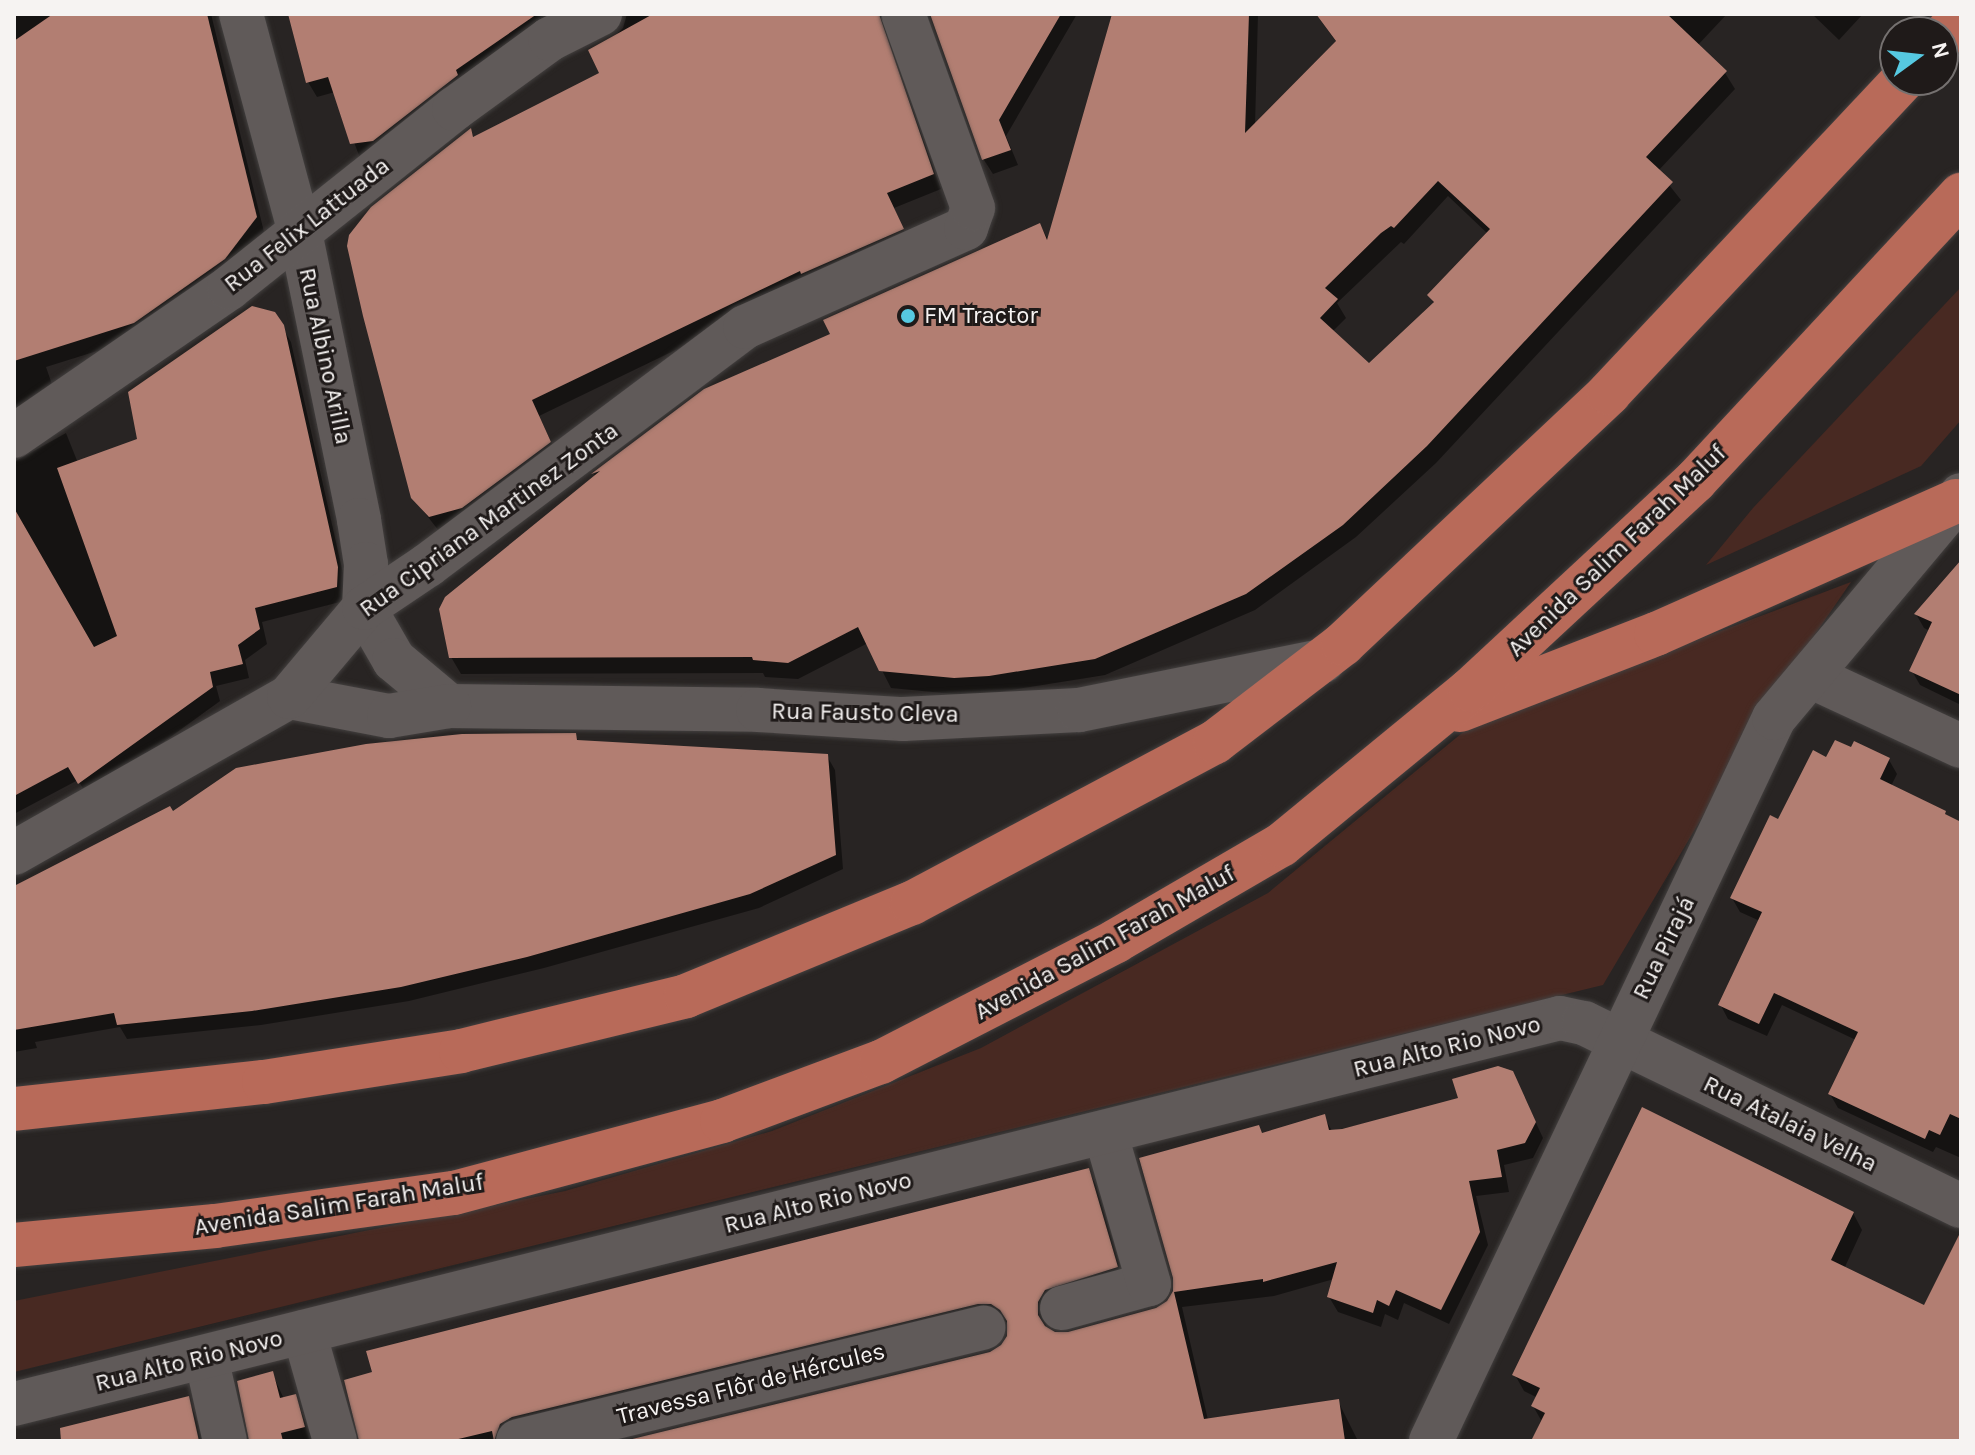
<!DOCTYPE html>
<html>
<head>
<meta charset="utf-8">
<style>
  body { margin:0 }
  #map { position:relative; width:1975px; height:1455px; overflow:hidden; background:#282423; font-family:Karla,sans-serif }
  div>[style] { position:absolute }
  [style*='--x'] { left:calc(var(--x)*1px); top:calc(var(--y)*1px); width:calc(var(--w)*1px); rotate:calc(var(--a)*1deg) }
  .green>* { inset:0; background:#482922 }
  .shadow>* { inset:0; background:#0007 }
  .building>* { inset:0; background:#b27e72 }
  .roads { filter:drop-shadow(0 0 2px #43403f) drop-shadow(0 0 2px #43403f) }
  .minor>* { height:44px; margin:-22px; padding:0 22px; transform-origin:22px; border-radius:22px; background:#605a59 }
  .highway>* { height:44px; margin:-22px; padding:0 22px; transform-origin:22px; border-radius:22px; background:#b86a59 }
  .dots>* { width:22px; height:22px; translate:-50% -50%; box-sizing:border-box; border:4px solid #1f1a19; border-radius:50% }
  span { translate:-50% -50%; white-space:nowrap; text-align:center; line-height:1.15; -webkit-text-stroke:6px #1f1a19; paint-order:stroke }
  .street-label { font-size:24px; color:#f6f3f2 }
  .poi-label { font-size:24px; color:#f6f3f2 }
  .left { translate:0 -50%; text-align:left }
  .frame { position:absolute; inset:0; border:16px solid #f6f3f2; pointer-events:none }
  .north { position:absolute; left:1879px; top:16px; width:80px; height:80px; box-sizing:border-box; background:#1f1a19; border:2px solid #757170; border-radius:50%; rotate:75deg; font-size:22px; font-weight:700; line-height:32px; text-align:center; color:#f6f3f2 }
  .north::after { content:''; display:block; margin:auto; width:28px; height:36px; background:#56c9e1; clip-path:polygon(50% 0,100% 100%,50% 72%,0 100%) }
</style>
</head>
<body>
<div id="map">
  <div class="green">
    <i style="clip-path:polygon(1961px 287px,1961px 420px,1921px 466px,1706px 565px,1753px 508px)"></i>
    <i style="clip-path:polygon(1851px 582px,1779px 687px,1603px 985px,14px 1372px,14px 1301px,565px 1191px,772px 1131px,981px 1048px,1268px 893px,1473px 724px)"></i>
  </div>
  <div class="shadow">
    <i style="clip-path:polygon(14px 14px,211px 14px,264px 232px,142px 337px,46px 367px,56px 396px,14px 425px)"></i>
    <i style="clip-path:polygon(290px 14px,566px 14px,360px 158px,335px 92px,317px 97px,308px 82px)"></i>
    <i style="clip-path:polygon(627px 14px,892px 14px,886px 25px,887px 39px,941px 189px,894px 208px,910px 244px,810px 285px,539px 416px,558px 457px,439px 531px,413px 498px,470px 131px,475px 139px,602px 74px,613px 38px,623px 28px)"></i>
    <i style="clip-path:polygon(932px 14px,1077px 14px,1006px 136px,1018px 165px,993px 174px,984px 160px)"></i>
    <i style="clip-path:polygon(evenodd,1114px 14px,1258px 14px,1255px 126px,1337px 43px,1316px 14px,1727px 14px,1697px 46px,1725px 73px,1735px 89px,1658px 171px,1681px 200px,1436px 463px,1356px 537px,1255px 610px,1105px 675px,999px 692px,964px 695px,891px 688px,868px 643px,798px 679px,765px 677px,763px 673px,461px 674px,451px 657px,596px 478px,594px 474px,705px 391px,833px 335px,1040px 225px,1049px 241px,1114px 14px,1448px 196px,1488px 234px,1430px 296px,1434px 304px,1369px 366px,1332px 332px,1346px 318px,1337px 303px,1401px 242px,1404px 244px,1448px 196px)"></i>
    <i style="clip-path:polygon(1812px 14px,1863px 14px,1839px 40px)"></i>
    <i style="clip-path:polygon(274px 313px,291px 342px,345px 582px,344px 601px,262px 622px,267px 644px,245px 660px,249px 678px,216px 686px,220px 701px,88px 797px,78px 780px,14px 814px,14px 462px,66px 433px,78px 463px,139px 440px)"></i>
    <i style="clip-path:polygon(1961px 581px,1961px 705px,1920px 685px,1912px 671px,1930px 631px,1924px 628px,1916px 614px)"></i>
    <i style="clip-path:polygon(575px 735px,579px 742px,827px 756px,835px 770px,843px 869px,759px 908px,544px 968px,409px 1001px,261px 1025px,127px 1039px,120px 1027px,35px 1042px,37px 1048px,14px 1052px,14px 889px,173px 814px)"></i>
    <i style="clip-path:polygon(1827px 760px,1889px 760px,1897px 774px,1891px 786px,1961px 823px,1961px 1158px,1936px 1147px,1933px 1152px,1838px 1108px,1830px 1094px,1856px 1040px,1782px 1005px,1767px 1036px,1728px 1019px,1720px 1004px,1760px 921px,1740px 912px,1732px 898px,1779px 822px)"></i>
    <i style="clip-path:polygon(1520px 1088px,1543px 1138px,1533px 1158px,1504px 1165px,1509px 1192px,1476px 1196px,1488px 1245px,1449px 1324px,1404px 1303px,1398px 1320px,1385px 1314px,1381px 1327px,1338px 1312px,1329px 1297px,1334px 1279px,1274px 1296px,1182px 1307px,1208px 1420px,1338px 1401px,1358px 1441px,632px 1441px,990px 1354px,1002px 1347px,1009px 1335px,1009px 1324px,1001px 1319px,507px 1441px,360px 1441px,1088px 1170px,1096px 1185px,1125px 1282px,1045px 1318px,1046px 1328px,1054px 1334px,1069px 1334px,1156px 1310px,1168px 1303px,1263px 1135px,1324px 1117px,1332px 1131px)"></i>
    <i style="clip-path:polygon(1853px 1213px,1862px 1230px,1844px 1269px,1925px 1308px,1961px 1265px,1961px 1441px,1532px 1441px,1541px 1420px,1533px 1406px,1538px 1398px,1524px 1391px,1515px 1375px)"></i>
    <i style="clip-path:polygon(272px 1373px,284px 1399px,295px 1396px,313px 1441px,250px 1441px)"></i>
    <i style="clip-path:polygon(188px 1398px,205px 1441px,52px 1441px,74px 1435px)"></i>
  </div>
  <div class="building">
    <i style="clip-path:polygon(53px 14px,207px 14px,257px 217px,225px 259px,134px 323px,14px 361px,14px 41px)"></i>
    <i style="clip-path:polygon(288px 14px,537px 14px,456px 70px,458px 75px,373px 141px,350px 144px,328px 77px,306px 83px)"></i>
    <i style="clip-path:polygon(653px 14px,879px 14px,934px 174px,887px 193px,904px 229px,801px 274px,800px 271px,532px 400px,551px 442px,462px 508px,429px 517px,411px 498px,363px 316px,347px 246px,349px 235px,371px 207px,471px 128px,473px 137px,599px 73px,588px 50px)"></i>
    <i style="clip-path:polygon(930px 14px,1061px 14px,999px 120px,1011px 150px,982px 160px)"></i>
    <i style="clip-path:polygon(evenodd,1112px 14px,1249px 14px,1245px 133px,1336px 41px,1316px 14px,1667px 14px,1727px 71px,1646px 157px,1673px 182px,1427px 446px,1343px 525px,1246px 594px,1095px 659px,989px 676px,954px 678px,879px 671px,858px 627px,788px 663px,753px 660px,752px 657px,449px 658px,439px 609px,445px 597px,600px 471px,591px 474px,704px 389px,830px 334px,823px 320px,1040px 223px,1047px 240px,1112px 14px,1438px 181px,1490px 229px,1427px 295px,1434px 302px,1369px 363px,1320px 318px,1338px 299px,1325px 288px,1381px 233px,1391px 226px,1394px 228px,1438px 181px)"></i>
    <i style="clip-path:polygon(252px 306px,275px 312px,284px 325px,338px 567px,337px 587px,255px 608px,260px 629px,238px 645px,243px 664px,210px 672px,213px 687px,78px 784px,68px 767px,14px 796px,14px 508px,94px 647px,117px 636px,57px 468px,137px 439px,128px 392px)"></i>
    <i style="clip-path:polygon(1961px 560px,1961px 695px,1909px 671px,1932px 622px,1914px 614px)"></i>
    <i style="clip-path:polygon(576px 733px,577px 740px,828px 754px,836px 855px,750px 894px,527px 957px,401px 987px,252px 1011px,117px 1025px,114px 1013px,14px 1030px,14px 886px,170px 806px,173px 811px,236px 768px,366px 744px,462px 734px)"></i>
    <i style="clip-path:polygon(1835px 740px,1851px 747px,1854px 741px,1890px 758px,1880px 779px,1946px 811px,1945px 814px,1961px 822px,1961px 1119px,1950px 1114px,1940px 1135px,1929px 1130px,1925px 1139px,1828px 1094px,1858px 1032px,1774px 993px,1759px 1024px,1718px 1005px,1762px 912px,1730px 898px,1770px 815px,1778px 819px,1813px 750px,1826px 757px)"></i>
    <i style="clip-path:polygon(1498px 1066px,1513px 1071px,1536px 1122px,1525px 1143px,1497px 1150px,1502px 1177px,1469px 1181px,1480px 1232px,1441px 1310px,1396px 1290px,1389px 1306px,1377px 1300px,1373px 1313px,1327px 1297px,1337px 1262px,1263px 1282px,1263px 1279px,1174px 1292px,1204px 1419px,1339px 1399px,1345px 1441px,624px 1441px,990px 1352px,1001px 1345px,1007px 1336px,1007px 1321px,1000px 1310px,991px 1304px,978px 1304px,512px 1417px,500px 1424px,494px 1441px,492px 1431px,450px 1441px,359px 1441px,344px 1380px,372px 1372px,366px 1351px,1089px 1168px,1118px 1267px,1045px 1290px,1038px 1302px,1038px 1315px,1045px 1326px,1055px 1332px,1068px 1332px,1156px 1308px,1167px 1301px,1173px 1291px,1173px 1278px,1139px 1158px,1259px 1125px,1262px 1133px,1325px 1114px,1329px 1130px,1342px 1129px,1458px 1098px,1452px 1079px)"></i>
    <i style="clip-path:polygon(1642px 1107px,1854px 1212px,1831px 1260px,1924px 1305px,1961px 1231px,1961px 1441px,1531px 1441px,1545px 1413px,1531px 1406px,1540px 1388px,1512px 1375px)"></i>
    <i style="clip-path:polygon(273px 1371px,280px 1398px,296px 1394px,305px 1427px,281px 1433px,283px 1441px,249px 1441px,237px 1381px)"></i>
    <i style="clip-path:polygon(189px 1396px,199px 1441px,61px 1441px,60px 1428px)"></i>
  </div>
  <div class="roads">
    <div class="minor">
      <i style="--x:241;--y:14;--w:226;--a:74.9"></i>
      <i style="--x:300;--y:232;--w:294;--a:78.4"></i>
      <i style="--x:359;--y:520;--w:45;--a:81"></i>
      <i style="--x:366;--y:564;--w:44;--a:92.6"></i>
      <i style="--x:364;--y:608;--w:60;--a:60"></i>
      <i style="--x:394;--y:660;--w:72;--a:39.9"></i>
      <i style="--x:449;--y:706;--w:309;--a:0.7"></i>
      <i style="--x:758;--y:710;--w:145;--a:3.6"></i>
      <i style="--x:903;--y:719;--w:176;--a:-2.9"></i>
      <i style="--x:1079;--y:710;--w:249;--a:-11.4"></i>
      <i style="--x:14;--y:436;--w:261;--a:-34.5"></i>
      <i style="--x:229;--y:288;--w:288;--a:-38.5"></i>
      <i style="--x:454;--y:109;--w:119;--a:-36.1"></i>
      <i style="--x:550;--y:39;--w:56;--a:-26.6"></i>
      <i style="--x:1810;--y:676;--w:166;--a:24.9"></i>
      <i style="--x:289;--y:697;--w:102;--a:10.8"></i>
      <i style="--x:389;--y:716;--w:61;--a:-9.5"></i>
      <i style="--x:14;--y:853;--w:316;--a:-29.6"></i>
      <i style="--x:289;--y:697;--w:116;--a:-49.9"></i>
      <i style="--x:364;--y:608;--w:77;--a:-33.9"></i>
      <i style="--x:428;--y:565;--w:396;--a:-36.9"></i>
      <i style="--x:745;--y:327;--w:242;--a:-24.1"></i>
      <i style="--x:966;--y:228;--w:21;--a:-71"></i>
      <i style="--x:973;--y:208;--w:206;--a:-109.8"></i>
      <i style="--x:1062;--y:1308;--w:90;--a:-15.4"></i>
      <i style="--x:1149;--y:1284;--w:158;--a:-106.1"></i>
      <i style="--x:304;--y:1332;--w:113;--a:74.1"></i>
      <i style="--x:206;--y:1357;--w:86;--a:77.3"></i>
      <i style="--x:14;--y:1404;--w:1593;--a:-14.02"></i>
      <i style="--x:1560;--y:1018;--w:25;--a:12"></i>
      <i style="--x:1584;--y:1023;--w:419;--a:25.9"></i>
      <i style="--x:518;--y:1441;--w:479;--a:-13.7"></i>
      <i style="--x:1431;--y:1441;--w:800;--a:-64.62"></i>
      <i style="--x:1774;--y:718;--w:291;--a:-50"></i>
    </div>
    <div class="highway">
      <i style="--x:1943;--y:37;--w:26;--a:-47"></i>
      <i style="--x:1460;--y:710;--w:210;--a:-21.2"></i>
      <i style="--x:1656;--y:634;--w:328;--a:-23.9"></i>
      <i style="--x:14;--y:1109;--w:251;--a:-6.2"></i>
      <i style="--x:264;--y:1082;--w:199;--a:-8.9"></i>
      <i style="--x:461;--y:1051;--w:232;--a:-13.7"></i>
      <i style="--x:686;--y:996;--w:244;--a:-22.4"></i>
      <i style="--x:912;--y:903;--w:343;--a:-28"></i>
      <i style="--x:1215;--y:742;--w:161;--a:-37.4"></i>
      <i style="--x:1343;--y:644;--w:366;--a:-43.3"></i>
      <i style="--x:1609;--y:393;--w:429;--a:-46.8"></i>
      <i style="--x:14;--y:1245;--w:202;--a:-5.4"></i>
      <i style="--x:215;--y:1226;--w:241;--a:-7.9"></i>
      <i style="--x:454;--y:1193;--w:278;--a:-15"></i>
      <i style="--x:722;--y:1121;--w:170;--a:-20.4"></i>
      <i style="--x:881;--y:1062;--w:264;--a:-27.2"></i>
      <i style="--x:1116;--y:941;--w:191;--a:-30.2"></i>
      <i style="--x:1281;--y:845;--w:244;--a:-39.4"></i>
      <i style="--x:1470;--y:690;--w:307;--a:-42.9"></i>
      <i style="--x:1695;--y:481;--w:391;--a:-47.1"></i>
    </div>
  </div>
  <div class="dots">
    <i style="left:908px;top:316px;background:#56c9e1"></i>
  </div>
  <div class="street-label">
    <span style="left:307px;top:225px;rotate:-38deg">Rua Felix Lattuada</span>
    <span style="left:325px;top:356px;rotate:78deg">Rua Albino Arilla</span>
    <span style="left:489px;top:520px;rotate:-36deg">Rua Cipriana Martinez Zonta</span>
    <span style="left:1617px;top:551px;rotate:-44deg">Avenida Salim Farah Maluf</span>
    <span style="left:865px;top:713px;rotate:1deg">Rua Fausto Cleva</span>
    <span style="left:1105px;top:943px;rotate:-29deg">Avenida Salim Farah Maluf</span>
    <span style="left:1664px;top:948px;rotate:-64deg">Rua Pirajá</span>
    <span style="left:1447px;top:1047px;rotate:-14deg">Rua Alto Rio Novo</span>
    <span style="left:1790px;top:1124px;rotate:26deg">Rua Atalaia Velha</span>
    <span style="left:818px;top:1203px;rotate:-14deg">Rua Alto Rio Novo</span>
    <span style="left:339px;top:1205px;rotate:-9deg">Avenida Salim Farah Maluf</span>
    <span style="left:189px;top:1361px;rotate:-14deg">Rua Alto Rio Novo</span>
    <span style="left:751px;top:1384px;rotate:-14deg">Travessa Flôr de Hércules</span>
  </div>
  <div class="poi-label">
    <span class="left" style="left:924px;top:316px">FM Tractor</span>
  </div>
  <div class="frame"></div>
  <div class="north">N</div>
</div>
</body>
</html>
